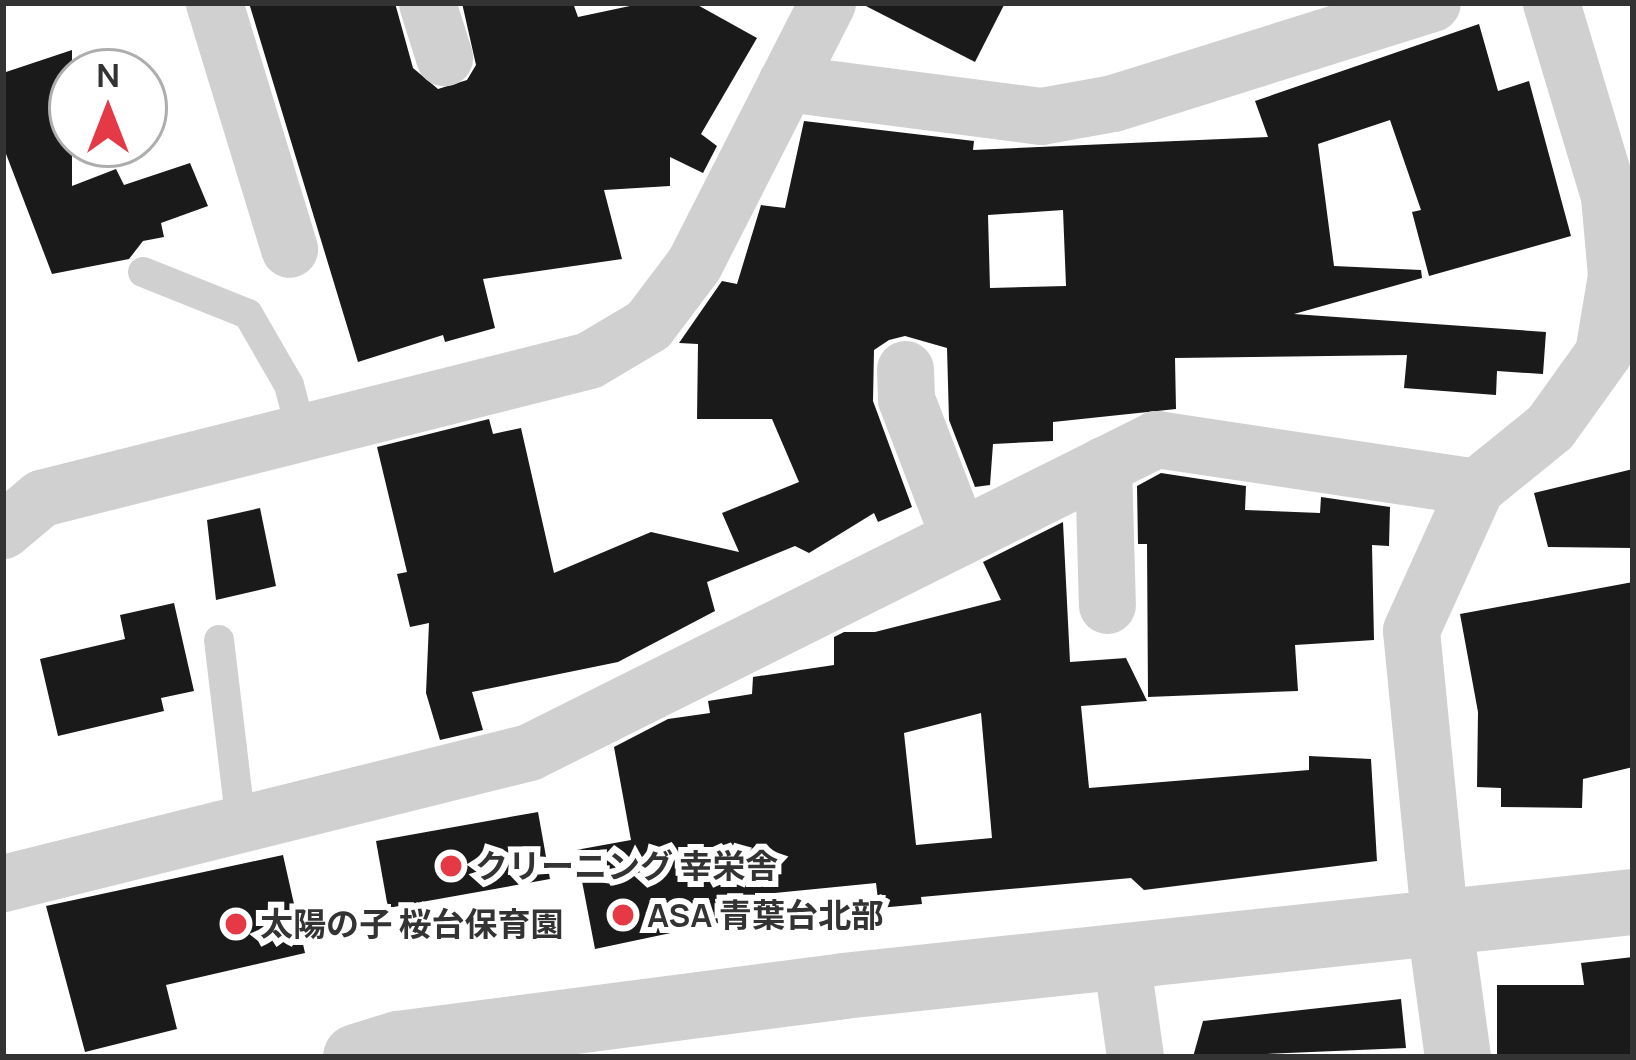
<!DOCTYPE html>
<html>
<head>
<meta charset="utf-8">
<style>
  body { margin:0 }
  #map { position:relative; width:1636px; height:1060px; overflow:hidden; background:#fff; font-family:Manrope,"Noto Sans JP",sans-serif }
  div>[style] { position:absolute }
  [style*='--x'] { left:calc(var(--x)*1px); top:calc(var(--y)*1px); width:calc(var(--w)*1px); rotate:calc(var(--a)*1deg) }
  .building>* { inset:0; background:#1a1a1a }
  .service>* { height:30px; margin:-15px; padding:0 15px; transform-origin:15px; border-radius:15px; background:#d0d0d0 }
  .minor>* { height:57px; margin:-28.5px; padding:0 28.5px; transform-origin:28.5px; border-radius:28.5px; background:#d0d0d0 }
  .tertiary>* { height:66px; margin:-33px; padding:0 33px; transform-origin:33px; border-radius:33px; background:#d0d0d0 }
  .dots>* { width:33px; height:33px; translate:-50% -50%; box-sizing:border-box; border:6px solid #fff; border-radius:50% }
  span { translate:-50% -50%; white-space:nowrap; text-align:center; line-height:1.15; -webkit-text-stroke:12px #fff; paint-order:stroke }
  .poi-label { font-size:33px; color:#333; font-weight:700 }
  .left { translate:0 -50%; text-align:left }
  .frame { position:absolute; inset:0; border:6px solid #333; pointer-events:none }
  .north { position:absolute; left:48px; top:48px; width:120px; height:120px; box-sizing:border-box; background:#fff; border:3px solid #adadad; border-radius:50%; rotate:0deg; font-size:33px; font-weight:700; line-height:48px; text-align:center; color:#333 }
  .north::after { content:''; display:block; margin:auto; width:42px; height:54px; background:#e63946; clip-path:polygon(50% 0,100% 100%,50% 72%,0 100%) }
</style>
</head>
<body>
<div id="map">
  <div class="building">
    <i style="clip-path:polygon(249px 3px,395px 3px,413px 68px,438px 89px,467px 80px,476px 65px,462px 3px,573px 3px,578px 17px,644px 3px,694px 3px,757px 38px,701px 134px,717px 146px,703px 173px,670px 157px,670px 186px,604px 190px,622px 259px,483px 279px,495px 328px,445px 342px,443px 335px,358px 362px)"></i>
    <i style="clip-path:polygon(860px 3px,1005px 3px,975px 62px)"></i>
    <i style="clip-path:polygon(evenodd,1479px 24px,1498px 91px,1529px 81px,1571px 236px,1429px 276px,1412px 212px,1421px 210px,1390px 120px,1318px 144px,1334px 266px,1421px 270px,1422px 278px,1294px 314px,1546px 332px,1543px 374px,1497px 371px,1496px 395px,1404px 388px,1407px 355px,1175px 358px,1176px 409px,1053px 422px,1053px 441px,993px 444px,990px 485px,975px 487px,949px 420px,947px 348px,905px 336px,889px 340px,874px 350px,873px 401px,912px 507px,878px 522px,874px 513px,809px 553px,795px 546px,707px 582px,715px 611px,618px 662px,472px 692px,483px 730px,440px 740px,426px 693px,429px 623px,410px 627px,397px 574px,407px 572px,377px 447px,489px 419px,493px 434px,521px 428px,554px 573px,651px 532px,739px 552px,722px 513px,799px 482px,772px 419px,697px 419px,698px 344px,679px 343px,722px 281px,737px 284px,761px 205px,785px 208px,804px 121px,974px 141px,973px 150px,1268px 137px,1255px 101px,1479px 24px,1063px 210px,1066px 286px,990px 288px,988px 215px,1063px 210px)"></i>
    <i style="clip-path:polygon(72px 50px,72px 186px,116px 169px,124px 185px,190px 163px,208px 206px,161px 223px,164px 237px,143px 241px,129px 259px,52px 274px,3px 146px,3px 73px)"></i>
    <i style="clip-path:polygon(1633px 469px,1633px 548px,1548px 547px,1534px 493px)"></i>
    <i style="clip-path:polygon(1161px 473px,1246px 486px,1245px 510px,1320px 513px,1321px 497px,1390px 507px,1389px 546px,1372px 545px,1374px 640px,1295px 645px,1298px 691px,1148px 697px,1147px 544px,1138px 544px,1137px 486px)"></i>
    <i style="clip-path:polygon(260px 508px,276px 586px,216px 600px,207px 520px)"></i>
    <i style="clip-path:polygon(evenodd,1063px 522px,1070px 662px,1126px 658px,1147px 701px,1081px 706px,1089px 788px,1309px 770px,1309px 756px,1371px 759px,1377px 861px,1144px 890px,1131px 878px,921px 897px,922px 904px,879px 908px,876px 883px,715px 899px,718px 923px,595px 949px,576px 850px,631px 840px,614px 747px,668px 719px,710px 713px,708px 701px,752px 694px,753px 677px,834px 665px,834px 637px,844px 632px,875px 632px,1001px 600px,983px 562px,1063px 522px,981px 713px,992px 838px,916px 845px,904px 733px,981px 713px)"></i>
    <i style="clip-path:polygon(1633px 582px,1633px 767px,1583px 779px,1582px 808px,1501px 807px,1501px 788px,1477px 787px,1478px 712px,1460px 614px)"></i>
    <i style="clip-path:polygon(174px 603px,194px 691px,161px 698px,164px 711px,58px 736px,40px 659px,125px 639px,120px 615px)"></i>
    <i style="clip-path:polygon(538px 812px,550px 879px,388px 908px,376px 841px)"></i>
    <i style="clip-path:polygon(283px 855px,305px 953px,166px 985px,177px 1029px,85px 1052px,46px 906px)"></i>
    <i style="clip-path:polygon(1633px 957px,1633px 1057px,1497px 1057px,1497px 985px,1584px 985px,1581px 963px)"></i>
    <i style="clip-path:polygon(1401px 999px,1406px 1048px,1193px 1057px,1203px 1021px)"></i>
  </div>
  <div class="service">
    <i style="--x:143;--y:272;--w:113;--a:21.8"></i>
    <i style="--x:248;--y:314;--w:82;--a:60"></i>
    <i style="--x:289;--y:385;--w:47;--a:75.1"></i>
    <i style="--x:219;--y:640;--w:186;--a:83.2"></i>
  </div>
  <div class="minor">
    <i style="--x:214;--y:3;--w:257;--a:73"></i>
    <i style="--x:427;--y:3;--w:57;--a:72.5"></i>
    <i style="--x:786;--y:83;--w:257;--a:7.4"></i>
    <i style="--x:1041;--y:116;--w:73;--a:-10.2"></i>
    <i style="--x:1113;--y:103;--w:334;--a:-17.4"></i>
    <i style="--x:905;--y:369;--w:30;--a:88"></i>
    <i style="--x:906;--y:399;--w:148;--a:69"></i>
    <i style="--x:1103;--y:465;--w:140;--a:88.4"></i>
    <i style="--x:3;--y:530;--w:50;--a:-40.1"></i>
    <i style="--x:41;--y:498;--w:565;--a:-14.13"></i>
    <i style="--x:589;--y:360;--w:69;--a:-30.7"></i>
    <i style="--x:648;--y:325;--w:76;--a:-53"></i>
    <i style="--x:694;--y:264;--w:293;--a:-63"></i>
    <i style="--x:3;--y:883;--w:542;--a:-13.98"></i>
    <i style="--x:529;--y:752;--w:701;--a:-26.53"></i>
    <i style="--x:1156;--y:439;--w:324;--a:8.5"></i>
    <i style="--x:1440;--y:926;--w:297;--a:-95.6"></i>
    <i style="--x:1411;--y:630;--w:157;--a:-65.6"></i>
    <i style="--x:1476;--y:487;--w:95;--a:-39"></i>
    <i style="--x:1550;--y:427;--w:91;--a:-54.4"></i>
    <i style="--x:1603;--y:353;--w:79;--a:-80.5"></i>
    <i style="--x:1616;--y:275;--w:79;--a:-95.1"></i>
    <i style="--x:1609;--y:196;--w:202;--a:-106.7"></i>
    <i style="--x:1121;--y:957;--w:101;--a:82"></i>
  </div>
  <div class="tertiary">
    <i style="--x:1440;--y:926;--w:132;--a:82.2"></i>
    <i style="--x:356;--y:1057;--w:44;--a:-17.2"></i>
    <i style="--x:398;--y:1044;--w:449;--a:-7.4"></i>
    <i style="--x:843;--y:986;--w:794;--a:-6.07"></i>
  </div>
  <div class="dots">
    <i style="left:451px;top:866px;background:#e63946"></i>
    <i style="left:623px;top:915px;background:#e63946"></i>
    <i style="left:236px;top:924px;background:#e63946"></i>
  </div>
  <div class="poi-label">
    <span class="left" style="left:475px;top:866px">クリーニング 幸栄舎</span>
    <span class="left" style="left:647px;top:915px">ASA 青葉台北部</span>
    <span class="left" style="left:260px;top:924px">太陽の子 桜台保育園</span>
  </div>
  <div class="frame"></div>
  <div class="north">N</div>
</div>
</body>
</html>
